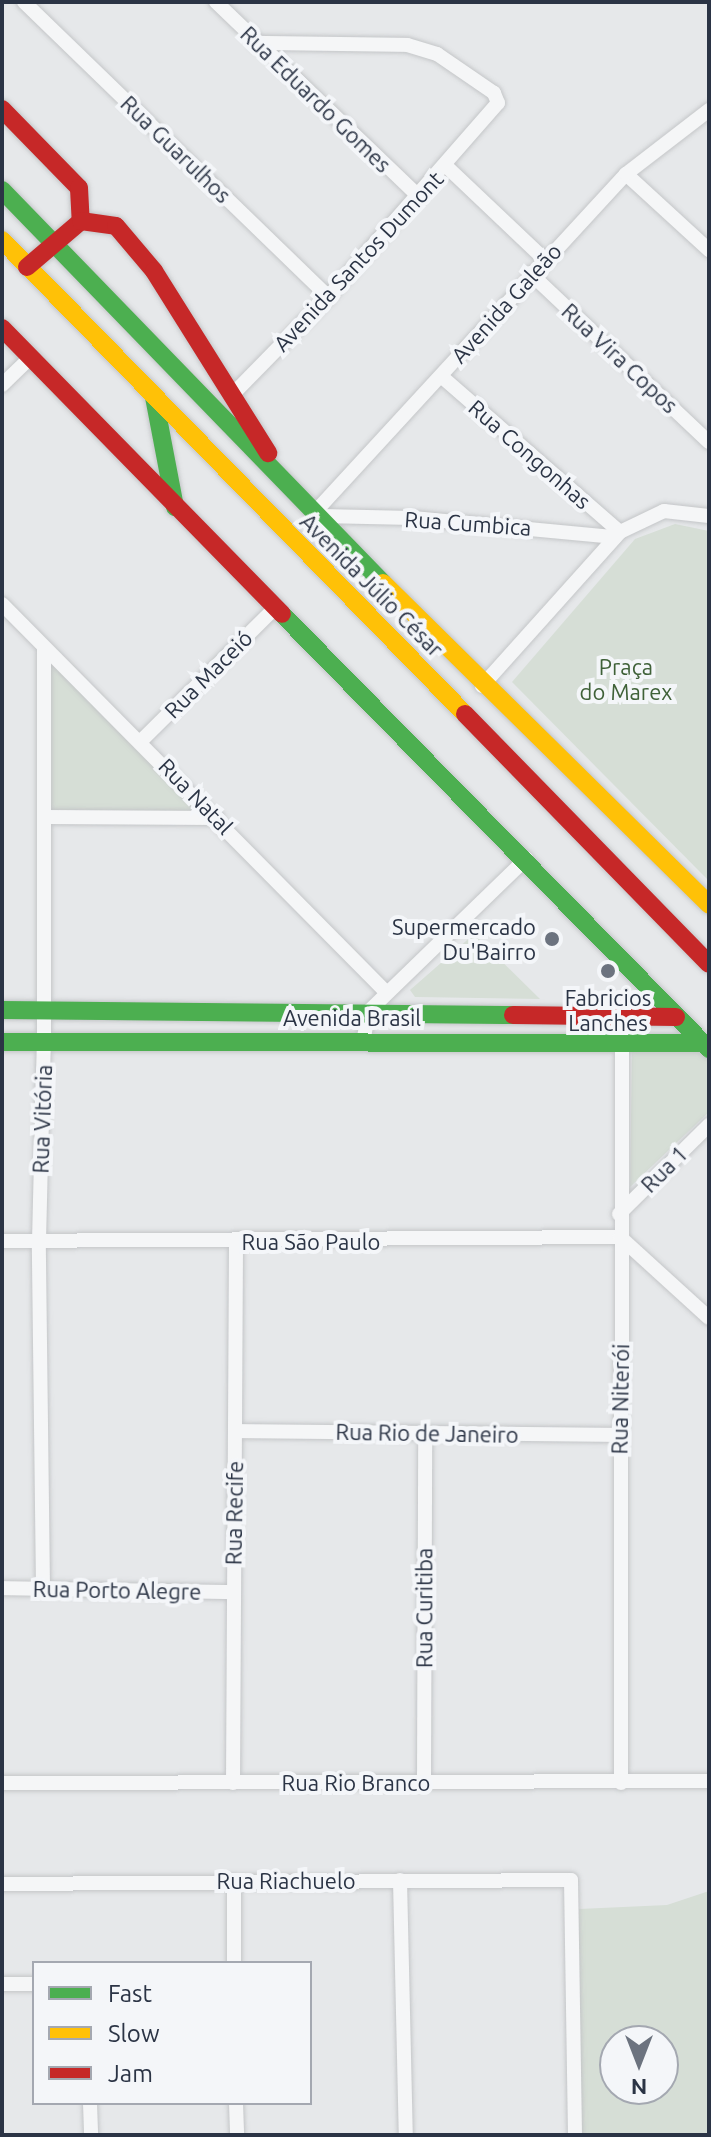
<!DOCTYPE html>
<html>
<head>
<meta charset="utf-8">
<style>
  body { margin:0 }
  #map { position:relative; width:711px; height:2137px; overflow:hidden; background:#e6e8ea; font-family:Ubuntu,sans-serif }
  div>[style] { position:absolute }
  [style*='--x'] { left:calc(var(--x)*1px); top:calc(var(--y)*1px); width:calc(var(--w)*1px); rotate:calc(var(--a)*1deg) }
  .green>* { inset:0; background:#d6ded6 }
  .roads { filter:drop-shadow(0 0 2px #c4c6c8) drop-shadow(0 0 2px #c4c6c8) }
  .street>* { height:14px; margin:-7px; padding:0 7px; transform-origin:7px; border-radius:7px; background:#f5f6f7 }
  .fast>* { height:18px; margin:-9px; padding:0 9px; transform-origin:9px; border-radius:9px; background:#4caf50 }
  .slow>* { height:18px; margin:-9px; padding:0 9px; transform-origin:9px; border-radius:9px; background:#ffc107 }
  .jam>* { height:18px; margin:-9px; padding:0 9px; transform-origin:9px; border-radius:9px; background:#c62828 }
  .dots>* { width:22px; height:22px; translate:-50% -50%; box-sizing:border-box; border:4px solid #f4f6f9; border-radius:50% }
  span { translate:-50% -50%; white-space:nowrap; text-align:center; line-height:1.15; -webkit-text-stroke:8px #f4f6f9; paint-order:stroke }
  .street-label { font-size:22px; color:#2b3445 }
  .park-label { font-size:22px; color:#3f6138 }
  .poi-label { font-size:22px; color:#2b3445 }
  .right { translate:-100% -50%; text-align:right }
  .frame { position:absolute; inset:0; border:4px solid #2b3445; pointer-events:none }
  .legend { position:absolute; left:32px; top:1961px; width:280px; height:144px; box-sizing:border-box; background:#f4f6f9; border:2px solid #a4a8b1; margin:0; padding:10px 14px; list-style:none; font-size:24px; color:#2b3445 }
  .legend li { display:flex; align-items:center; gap:16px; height:40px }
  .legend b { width:40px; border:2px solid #a4a8b1 }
  .north { position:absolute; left:599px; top:2025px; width:80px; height:80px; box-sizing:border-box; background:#f4f6f9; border:2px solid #a4a8b1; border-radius:50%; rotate:180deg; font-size:22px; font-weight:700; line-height:32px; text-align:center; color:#2b3445 }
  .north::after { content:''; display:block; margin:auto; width:28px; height:36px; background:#6c737f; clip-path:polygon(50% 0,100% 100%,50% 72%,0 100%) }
</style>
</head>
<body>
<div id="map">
  <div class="green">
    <i style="clip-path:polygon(675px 524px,709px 531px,709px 881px,512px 682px,635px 539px)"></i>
    <i style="clip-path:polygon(45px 648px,211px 819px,45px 816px)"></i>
    <i style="clip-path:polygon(474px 934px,540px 999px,415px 997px,410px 990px)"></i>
    <i style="clip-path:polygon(700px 1051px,709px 1060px,709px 1112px,630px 1187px,632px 1052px)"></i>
    <i style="clip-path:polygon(evenodd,709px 1891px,709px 2135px,576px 2135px,579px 1909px,667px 1905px,709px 1891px,615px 2041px,663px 2041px,663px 2089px,615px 2089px,615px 2041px)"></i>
  </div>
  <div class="roads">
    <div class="street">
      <i style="--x:24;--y:2;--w:424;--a:44.1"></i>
      <i style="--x:216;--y:2;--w:279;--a:43.8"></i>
      <i style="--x:446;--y:166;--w:135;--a:43.5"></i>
      <i style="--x:626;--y:174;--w:113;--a:42.5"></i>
      <i style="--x:530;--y:273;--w:246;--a:43.4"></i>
      <i style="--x:441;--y:376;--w:237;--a:41.1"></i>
      <i style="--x:2;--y:385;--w:39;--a:-44"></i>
      <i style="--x:234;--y:393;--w:134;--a:-45.6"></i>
      <i style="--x:328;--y:297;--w:258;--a:-48.8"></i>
      <i style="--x:498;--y:103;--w:11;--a:-112"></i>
      <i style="--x:494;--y:93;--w:69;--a:-145.6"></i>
      <i style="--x:437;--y:54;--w:31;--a:-163"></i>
      <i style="--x:407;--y:45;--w:151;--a:-179.2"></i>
      <i style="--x:316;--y:511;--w:458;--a:-47.4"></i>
      <i style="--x:626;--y:174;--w:105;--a:-37.6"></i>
      <i style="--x:321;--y:516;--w:92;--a:1.2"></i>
      <i style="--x:413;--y:518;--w:203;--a:5.4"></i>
      <i style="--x:2;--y:604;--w:546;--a:45.3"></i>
      <i style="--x:482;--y:686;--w:207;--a:-48.1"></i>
      <i style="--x:620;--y:532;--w:49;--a:-25.5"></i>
      <i style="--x:664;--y:511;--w:45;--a:6.3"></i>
      <i style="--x:141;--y:741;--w:190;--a:-44.8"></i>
      <i style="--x:45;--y:817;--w:172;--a:0.3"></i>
      <i style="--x:363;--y:1042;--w:32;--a:-79"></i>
      <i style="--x:369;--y:1011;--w:219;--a:-44.1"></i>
      <i style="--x:619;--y:1214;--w:127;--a:-44.7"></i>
      <i style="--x:2;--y:1241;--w:618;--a:-0.37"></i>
      <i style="--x:620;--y:1237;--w:120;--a:42.3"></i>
      <i style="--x:236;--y:1431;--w:383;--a:0.6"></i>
      <i style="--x:2;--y:1588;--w:230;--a:1"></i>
      <i style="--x:43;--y:1588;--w:347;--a:-90.7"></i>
      <i style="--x:39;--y:1241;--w:200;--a:-88.6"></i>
      <i style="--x:44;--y:1041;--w:392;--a:-90"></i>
      <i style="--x:2;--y:1783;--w:707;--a:-0.16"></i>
      <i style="--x:233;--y:1783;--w:540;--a:-89.68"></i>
      <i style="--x:424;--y:1783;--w:351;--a:-89.8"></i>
      <i style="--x:621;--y:1783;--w:767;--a:-89.93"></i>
      <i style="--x:400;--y:1880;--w:255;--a:88.7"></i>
      <i style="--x:234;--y:1881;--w:82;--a:90"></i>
      <i style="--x:2;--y:1884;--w:569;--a:-0.4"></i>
      <i style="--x:571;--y:1880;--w:255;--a:89.1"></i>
      <i style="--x:2;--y:1984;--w:32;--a:0"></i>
      <i style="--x:90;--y:2103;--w:32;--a:88"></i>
      <i style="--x:236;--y:2103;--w:32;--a:88"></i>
    </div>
    <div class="fast">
      <i style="--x:2;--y:190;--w:547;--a:45.89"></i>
      <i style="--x:154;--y:397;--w:112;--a:79.2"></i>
      <i style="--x:282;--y:614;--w:610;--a:45.53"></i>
      <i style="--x:2;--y:1010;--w:511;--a:0.56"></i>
      <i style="--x:2;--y:1042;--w:700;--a:0.08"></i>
    </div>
    <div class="slow">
      <i style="--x:2;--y:240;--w:663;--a:45.67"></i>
      <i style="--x:383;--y:583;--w:458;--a:44.6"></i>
    </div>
    <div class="jam">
      <i style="--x:2;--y:109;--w:110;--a:45.7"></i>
      <i style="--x:79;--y:188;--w:33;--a:87"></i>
      <i style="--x:27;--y:267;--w:71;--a:-40.4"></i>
      <i style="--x:81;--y:221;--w:35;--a:8"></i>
      <i style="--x:116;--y:226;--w:59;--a:49.8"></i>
      <i style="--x:154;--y:271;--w:215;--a:57.9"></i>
      <i style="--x:2;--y:328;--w:400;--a:45.6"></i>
      <i style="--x:465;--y:714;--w:349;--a:45.7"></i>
      <i style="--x:513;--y:1015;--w:163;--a:0.7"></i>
    </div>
  </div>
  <div class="dots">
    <i style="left:552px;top:939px;background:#6c737f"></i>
    <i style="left:608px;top:971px;background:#6c737f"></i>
  </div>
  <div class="street-label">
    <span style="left:316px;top:99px;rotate:44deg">Rua Eduardo Gomes</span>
    <span style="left:176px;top:149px;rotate:44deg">Rua Guarulhos</span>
    <span style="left:358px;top:261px;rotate:-47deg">Avenida Santos Dumont</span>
    <span style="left:506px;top:303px;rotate:-48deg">Avenida Galeão</span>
    <span style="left:620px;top:358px;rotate:43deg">Rua Vira Copos</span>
    <span style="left:530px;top:454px;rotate:41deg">Rua Congonhas</span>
    <span style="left:468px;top:523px;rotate:4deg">Rua Cumbica</span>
    <span style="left:372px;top:585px;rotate:45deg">Avenida Júlio César</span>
    <span style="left:208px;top:674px;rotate:-45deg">Rua Maceió</span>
    <span style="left:196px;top:796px;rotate:46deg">Rua Natal</span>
    <span style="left:352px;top:1018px">Avenida Brasil</span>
    <span style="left:42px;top:1119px;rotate:-88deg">Rua Vitória</span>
    <span style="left:664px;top:1169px;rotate:-45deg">Rua 1</span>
    <span style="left:311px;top:1242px">Rua São Paulo</span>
    <span style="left:620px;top:1399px;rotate:-89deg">Rua Niterói</span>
    <span style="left:427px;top:1433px;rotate:1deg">Rua Rio de Janeiro</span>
    <span style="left:234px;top:1513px;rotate:-89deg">Rua Recife</span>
    <span style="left:117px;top:1590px;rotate:1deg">Rua Porto Alegre</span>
    <span style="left:424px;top:1608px;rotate:-90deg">Rua Curitiba</span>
    <span style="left:356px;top:1783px">Rua Rio Branco</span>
    <span style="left:286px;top:1881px">Rua Riachuelo</span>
  </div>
  <div class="park-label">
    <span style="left:626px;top:679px">Praça<br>do Marex</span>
  </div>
  <div class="poi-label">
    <span class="right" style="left:536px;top:939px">Supermercado<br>Du'Bairro</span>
    <span style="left:608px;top:1010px">Fabricios<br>Lanches</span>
  </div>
  <div class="frame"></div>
  <ul class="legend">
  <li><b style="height:10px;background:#4caf50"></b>Fast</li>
  <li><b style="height:10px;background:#ffc107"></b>Slow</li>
  <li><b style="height:10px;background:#c62828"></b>Jam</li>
  </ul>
  <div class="north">N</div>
</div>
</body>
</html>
